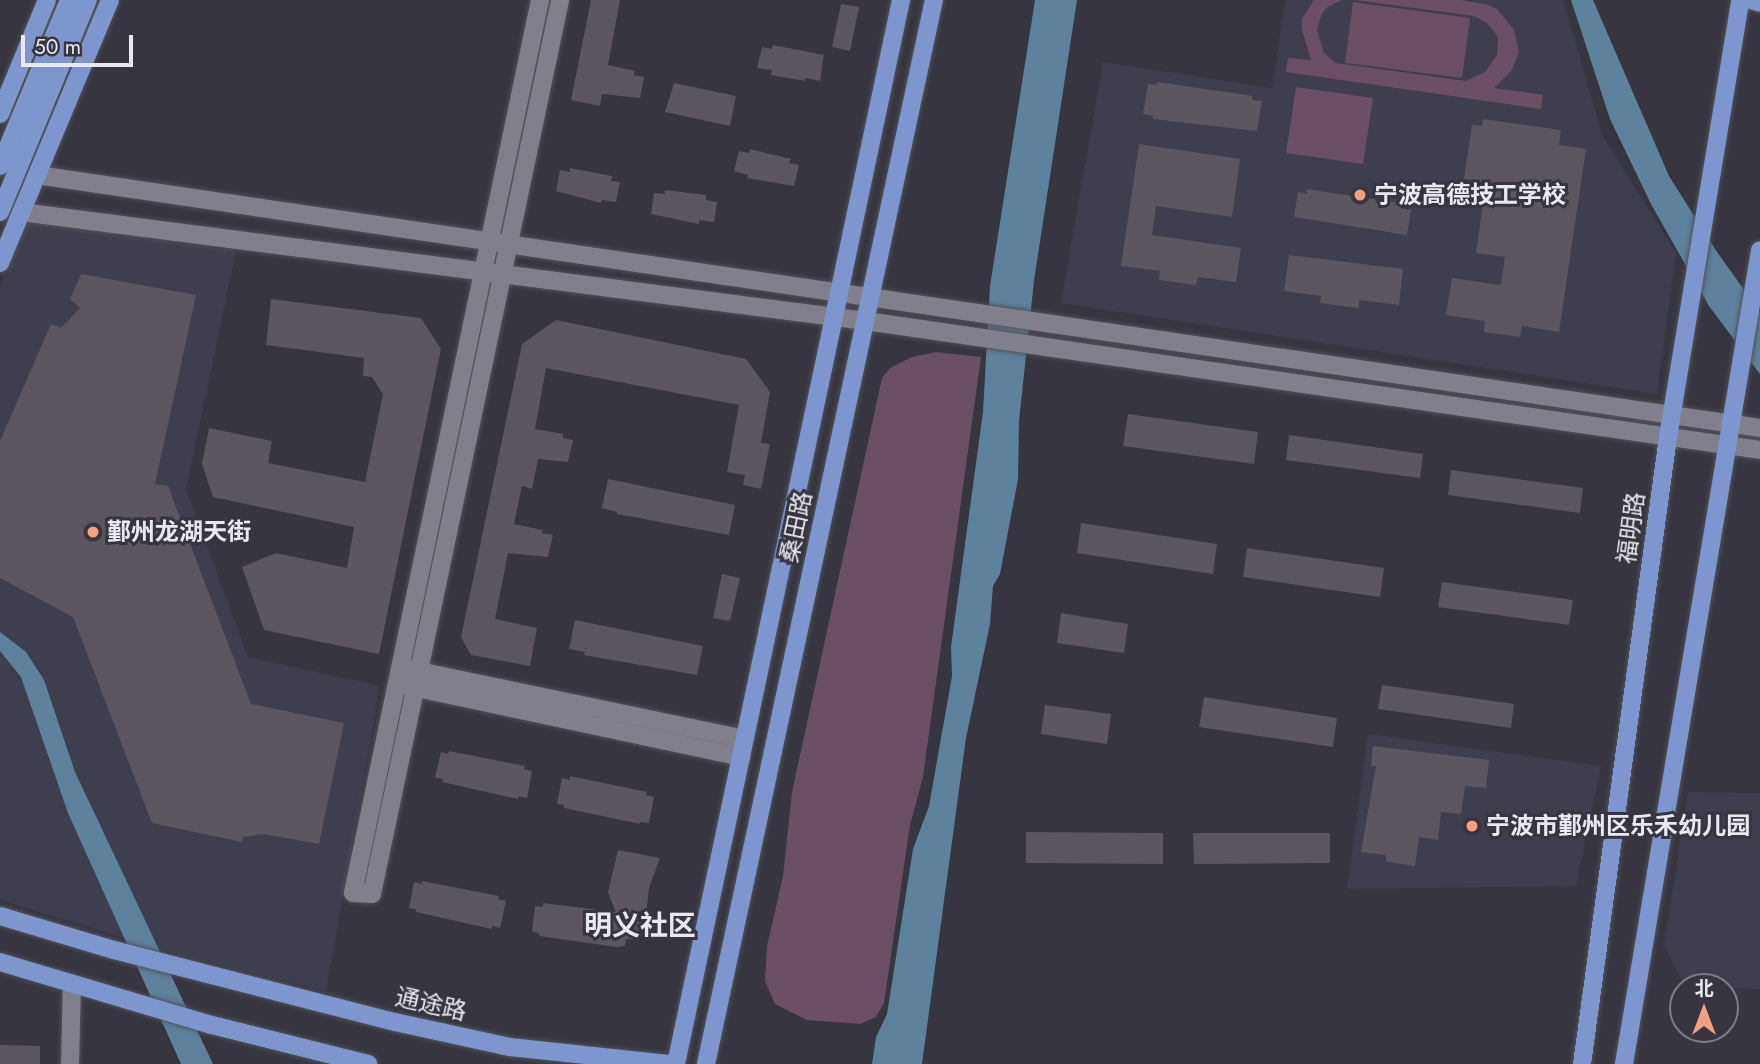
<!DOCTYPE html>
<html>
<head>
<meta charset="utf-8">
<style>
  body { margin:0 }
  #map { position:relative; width:1760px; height:1064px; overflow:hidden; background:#363540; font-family:Jost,"Noto Sans SC",sans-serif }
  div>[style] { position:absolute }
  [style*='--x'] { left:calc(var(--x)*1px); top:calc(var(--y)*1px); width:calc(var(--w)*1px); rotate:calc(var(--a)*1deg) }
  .built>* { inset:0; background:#3f3e4f }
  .green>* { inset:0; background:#6b4f65 }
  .water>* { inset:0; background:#5e819c }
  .building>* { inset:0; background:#5b5660 }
  .roads { filter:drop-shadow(0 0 2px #52525a) drop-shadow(0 0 2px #52525a) }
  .minor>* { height:18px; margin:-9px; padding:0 9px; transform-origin:9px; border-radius:9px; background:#807f8b }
  .major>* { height:18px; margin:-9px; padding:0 9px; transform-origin:9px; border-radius:9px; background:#7e95ce }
  .dots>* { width:19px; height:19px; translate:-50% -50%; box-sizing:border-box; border:4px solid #363540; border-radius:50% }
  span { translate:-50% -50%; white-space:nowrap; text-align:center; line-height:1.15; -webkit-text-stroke:6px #363540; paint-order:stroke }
  .poi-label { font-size:24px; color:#e9e8ef; font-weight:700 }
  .left { translate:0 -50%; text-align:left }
  .street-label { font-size:24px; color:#e9e8ef }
  .quarter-label { font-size:28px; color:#e9e8ef; font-weight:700 }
  .north { position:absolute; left:1669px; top:973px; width:70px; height:70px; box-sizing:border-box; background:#363540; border:2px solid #7e7d86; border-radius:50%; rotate:0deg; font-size:19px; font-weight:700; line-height:28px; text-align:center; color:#e9e8ef }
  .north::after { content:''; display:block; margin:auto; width:24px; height:32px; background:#f2a07f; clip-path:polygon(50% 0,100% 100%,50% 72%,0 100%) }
  .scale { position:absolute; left:21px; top:35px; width:112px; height:32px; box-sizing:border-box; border:4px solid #e9e8ef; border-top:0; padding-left:9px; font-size:21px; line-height:24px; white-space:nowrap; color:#e9e8ef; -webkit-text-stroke:5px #363540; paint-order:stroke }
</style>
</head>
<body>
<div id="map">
  <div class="built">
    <i style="clip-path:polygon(1285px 0,1563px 0,1603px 137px,1676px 253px,1657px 394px,1061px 303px,1103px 62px,1272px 88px)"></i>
    <i style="clip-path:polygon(27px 220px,236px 251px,186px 489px,248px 657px,380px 686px,326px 991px,178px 954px,0 900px,0 285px)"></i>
    <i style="clip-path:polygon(1368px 734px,1601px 766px,1576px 886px,1347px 889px)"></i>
    <i style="clip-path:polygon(1688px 792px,1760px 793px,1760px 989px,1685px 987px,1664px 945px)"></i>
  </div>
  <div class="green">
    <i style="clip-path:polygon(1314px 0,1342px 0,1329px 6px,1322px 13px,1317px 30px,1324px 53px,1336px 63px,1466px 81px,1485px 72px,1497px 55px,1498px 37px,1487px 23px,1474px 16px,1354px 0,1462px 0,1489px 5px,1497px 9px,1514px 30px,1519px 52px,1512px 70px,1494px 88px,1543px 95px,1541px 109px,1286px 72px,1288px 58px,1311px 60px,1302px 30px,1302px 19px)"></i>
    <i style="clip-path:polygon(1353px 2px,1470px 18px,1462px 78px,1345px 63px)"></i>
    <i style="clip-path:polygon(1296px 87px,1373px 98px,1363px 164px,1286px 153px)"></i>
    <i style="clip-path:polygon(936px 352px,981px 357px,923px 777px,910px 825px,884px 1003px,876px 1017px,860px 1024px,807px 1020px,775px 1004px,765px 981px,767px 946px,783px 876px,792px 792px,882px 378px,890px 368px,912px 357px)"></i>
  </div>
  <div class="water">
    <i style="clip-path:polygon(1035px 0,1077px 0,1034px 281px,1019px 421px,1018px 479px,1000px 574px,993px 586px,990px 624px,966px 738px,922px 1064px,872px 1064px,876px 1037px,887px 1014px,913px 849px,929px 806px,952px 676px,951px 647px,983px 412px,990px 286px)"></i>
    <i style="clip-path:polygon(1571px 0,1593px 0,1669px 176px,1717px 252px,1760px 312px,1760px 374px,1709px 306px,1652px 206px,1610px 119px)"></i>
    <i style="clip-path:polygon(0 632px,26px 652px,44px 680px,75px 772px,213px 1064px,181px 1064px,68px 813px,21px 677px,0 651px)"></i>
  </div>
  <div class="building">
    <i style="clip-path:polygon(591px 0,620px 0,608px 65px,635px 71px,634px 75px,644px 77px,640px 98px,602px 94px,600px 106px,571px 100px)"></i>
    <i style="clip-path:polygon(841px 4px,859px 7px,850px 51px,832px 47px)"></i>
    <i style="clip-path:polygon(773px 45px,824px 55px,820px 81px,805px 78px,805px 81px,771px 75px,772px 70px,757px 68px,762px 47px,772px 49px)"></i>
    <i style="clip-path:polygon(1157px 82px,1253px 96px,1252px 100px,1262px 101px,1257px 131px,1153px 119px,1153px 116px,1143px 114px,1148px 84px,1156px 85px)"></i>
    <i style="clip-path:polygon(674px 83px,736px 96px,730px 126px,665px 112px)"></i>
    <i style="clip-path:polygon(1483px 119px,1561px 130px,1559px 145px,1586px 149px,1559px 332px,1522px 326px,1520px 337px,1484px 332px,1485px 321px,1446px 315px,1452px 278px,1501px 285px,1505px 257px,1476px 253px,1486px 182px,1464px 179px,1472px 125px,1482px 126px)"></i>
    <i style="clip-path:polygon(1139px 144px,1240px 159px,1232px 217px,1156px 206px,1152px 235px,1241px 248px,1236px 282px,1198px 277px,1196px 285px,1159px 280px,1160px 271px,1121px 266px)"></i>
    <i style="clip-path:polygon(750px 149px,791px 159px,789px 163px,799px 165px,794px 186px,747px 178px,748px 175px,734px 171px,739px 151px,749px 153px)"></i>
    <i style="clip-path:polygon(570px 168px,612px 176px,611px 181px,620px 182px,616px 202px,602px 200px,601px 203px,556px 191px,560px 170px,570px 172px)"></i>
    <i style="clip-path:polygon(1307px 189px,1404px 204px,1403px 208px,1411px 210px,1407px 235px,1294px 217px,1298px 192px,1307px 194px)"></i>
    <i style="clip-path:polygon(665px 190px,706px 195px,706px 200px,717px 202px,714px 222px,699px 220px,699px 224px,651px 214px,654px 193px,665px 194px)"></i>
    <i style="clip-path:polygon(1289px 255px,1403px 269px,1399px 305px,1359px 300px,1359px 308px,1320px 303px,1321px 296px,1284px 291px)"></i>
    <i style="clip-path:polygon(81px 274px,196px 295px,155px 484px,168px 486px,251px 704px,344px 723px,319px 844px,263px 834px,243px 837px,242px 842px,152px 823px,73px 617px,0 578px,0 441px,51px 324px,61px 328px,80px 308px,70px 299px)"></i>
    <i style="clip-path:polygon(271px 299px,421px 318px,441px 349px,379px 654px,264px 630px,242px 567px,276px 553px,347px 568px,354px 527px,213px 497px,202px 464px,209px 428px,272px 441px,268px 463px,365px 482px,383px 394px,372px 377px,363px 376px,364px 358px,266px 345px)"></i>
    <i style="clip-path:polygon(556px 320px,746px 359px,770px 392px,761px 443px,770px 444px,761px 489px,743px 485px,745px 475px,727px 472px,739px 405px,546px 368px,535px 429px,563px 434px,563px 438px,573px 440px,568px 462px,538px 459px,532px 489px,522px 486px,514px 524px,543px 530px,542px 533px,553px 535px,548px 557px,508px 553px,495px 619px,537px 628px,530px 666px,471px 655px,461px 637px,522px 344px)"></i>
    <i style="clip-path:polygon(1128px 414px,1258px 432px,1254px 464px,1123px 446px)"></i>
    <i style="clip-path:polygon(1289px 435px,1423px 454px,1420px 478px,1286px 460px)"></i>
    <i style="clip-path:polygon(1451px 470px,1583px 488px,1580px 513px,1448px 495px)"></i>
    <i style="clip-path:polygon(608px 479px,735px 505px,729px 535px,617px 514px,617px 512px,602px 508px)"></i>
    <i style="clip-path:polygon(1081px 523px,1217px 544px,1213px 574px,1077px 553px)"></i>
    <i style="clip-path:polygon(1247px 548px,1384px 568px,1380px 597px,1243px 577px)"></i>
    <i style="clip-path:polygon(722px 574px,740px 578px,730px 621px,713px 618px)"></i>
    <i style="clip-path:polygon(1442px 582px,1573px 600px,1569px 625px,1438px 607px)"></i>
    <i style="clip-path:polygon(1061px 613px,1128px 624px,1124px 653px,1057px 643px)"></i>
    <i style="clip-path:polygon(575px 620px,703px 646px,697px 675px,584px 655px,585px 652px,569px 649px)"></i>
    <i style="clip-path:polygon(1382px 685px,1514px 704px,1511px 728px,1378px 709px)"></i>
    <i style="clip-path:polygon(1204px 697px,1337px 718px,1333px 747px,1199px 727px)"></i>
    <i style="clip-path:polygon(1045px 705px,1111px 714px,1107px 744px,1041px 734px)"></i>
    <i style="clip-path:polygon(1373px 746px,1489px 760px,1486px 788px,1465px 786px,1461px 814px,1441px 812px,1438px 840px,1419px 837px,1415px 866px,1386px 862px,1386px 855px,1361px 852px,1376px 766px,1371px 766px)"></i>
    <i style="clip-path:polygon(449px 751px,525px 766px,524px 769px,532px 771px,527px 798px,519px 796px,518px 799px,442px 782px,443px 779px,435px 778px,441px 752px,448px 754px)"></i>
    <i style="clip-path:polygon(570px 776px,647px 792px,646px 795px,654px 797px,649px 823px,640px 822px,640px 824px,564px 808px,564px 805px,557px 804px,562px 778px,570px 780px)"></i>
    <i style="clip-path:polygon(1026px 832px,1163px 833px,1163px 864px,1026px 863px)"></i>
    <i style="clip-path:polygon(1193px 833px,1330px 833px,1330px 863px,1194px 864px)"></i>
    <i style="clip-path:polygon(618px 850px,660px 858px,649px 888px,644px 933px,635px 939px,626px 939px,625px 946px,616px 947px,539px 936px,539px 933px,532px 932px,535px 906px,543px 907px,543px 903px,616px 912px,608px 892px)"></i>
    <i style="clip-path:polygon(422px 881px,499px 896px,498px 899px,506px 901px,500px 928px,492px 926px,492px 929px,416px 912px,416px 909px,409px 908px,414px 882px,422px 884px)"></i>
    <i style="clip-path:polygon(0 1045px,40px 1046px,40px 1064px,0 1064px)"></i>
  </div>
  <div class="roads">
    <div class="minor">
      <i style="--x:540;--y:0;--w:912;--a:101.83"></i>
      <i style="--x:353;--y:893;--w:19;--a:3"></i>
      <i style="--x:372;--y:894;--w:914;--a:-78.12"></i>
      <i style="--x:37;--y:175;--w:1741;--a:8.35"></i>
      <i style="--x:21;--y:212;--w:852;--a:7.35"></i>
      <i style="--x:866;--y:321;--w:903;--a:8.21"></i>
      <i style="--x:409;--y:669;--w:343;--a:11.8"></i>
      <i style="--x:403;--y:685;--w:346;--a:12"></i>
      <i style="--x:70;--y:1064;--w:80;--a:-88.6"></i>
    </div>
    <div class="major">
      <i style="--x:1751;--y:0;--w:9;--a:18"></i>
      <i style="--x:0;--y:114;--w:123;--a:-67.6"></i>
      <i style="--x:0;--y:166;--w:180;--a:-67.4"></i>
      <i style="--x:0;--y:212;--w:230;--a:-67.5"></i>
      <i style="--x:0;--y:263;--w:285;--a:-67.3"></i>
      <i style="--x:0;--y:916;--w:119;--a:16.6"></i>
      <i style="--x:114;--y:950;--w:290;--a:14.4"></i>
      <i style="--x:395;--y:1022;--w:118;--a:12.3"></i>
      <i style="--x:510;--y:1047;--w:159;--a:6.1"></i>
      <i style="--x:0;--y:962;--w:221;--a:16.6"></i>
      <i style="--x:212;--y:1025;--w:161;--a:14"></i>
      <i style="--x:676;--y:1064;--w:1088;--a:-78.06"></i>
      <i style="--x:706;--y:1064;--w:1088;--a:-77.91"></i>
      <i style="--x:1582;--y:1064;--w:633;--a:-82.19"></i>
      <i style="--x:1668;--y:437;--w:443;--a:-80.6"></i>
      <i style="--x:1624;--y:1064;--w:825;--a:-80.51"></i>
    </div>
  </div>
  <div class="dots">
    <i style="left:1360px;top:195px;background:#f2a07f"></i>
    <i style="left:93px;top:532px;background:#f2a07f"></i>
    <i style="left:1472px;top:826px;background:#f2a07f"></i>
  </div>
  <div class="poi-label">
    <span class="left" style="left:1374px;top:195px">宁波高德技工学校</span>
    <span class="left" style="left:107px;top:532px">鄞州龙湖天街</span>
    <span class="left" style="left:1486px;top:826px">宁波市鄞州区乐禾幼儿园</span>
  </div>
  <div class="street-label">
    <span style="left:796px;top:527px;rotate:-78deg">桑田路</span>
    <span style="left:1631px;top:528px;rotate:-82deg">福明路</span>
    <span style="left:431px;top:1004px;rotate:13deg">通途路</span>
  </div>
  <div class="quarter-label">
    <span style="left:640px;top:926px">明义社区</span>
  </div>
  <div class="north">北</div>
  <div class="scale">50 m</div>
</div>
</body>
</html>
